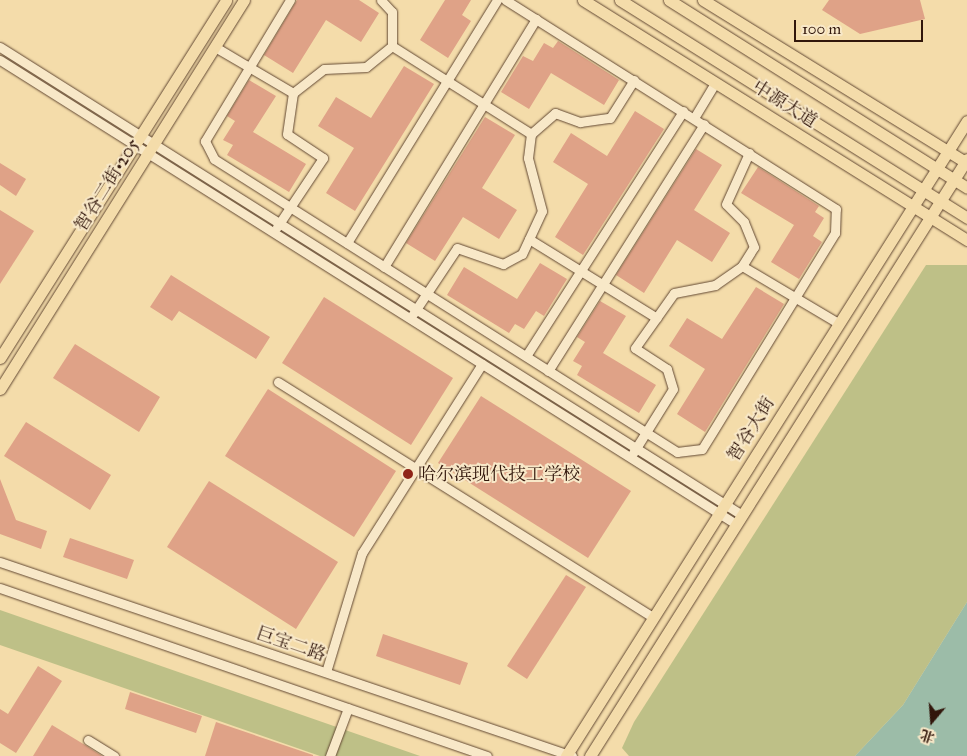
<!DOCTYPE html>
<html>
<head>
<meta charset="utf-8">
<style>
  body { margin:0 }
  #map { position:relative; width:967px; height:756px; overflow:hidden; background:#f4dcaa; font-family:"IM FELL Great Primer","Noto Serif SC",serif }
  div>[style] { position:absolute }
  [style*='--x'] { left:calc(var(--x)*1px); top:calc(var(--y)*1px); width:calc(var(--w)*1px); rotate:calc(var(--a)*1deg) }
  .green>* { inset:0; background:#bec087 }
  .water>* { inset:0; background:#9cbca8 }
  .building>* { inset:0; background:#dfa287 }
  .roads { filter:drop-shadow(0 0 1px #624833) drop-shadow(0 0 1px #624833) }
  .minor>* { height:9px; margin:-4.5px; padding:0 4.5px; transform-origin:4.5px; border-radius:4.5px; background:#f8e8c8 }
  .major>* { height:11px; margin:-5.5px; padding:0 5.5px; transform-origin:5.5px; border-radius:5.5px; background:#f4dcaa }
  .dots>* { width:14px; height:14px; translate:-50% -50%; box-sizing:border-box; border:2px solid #f8e8c8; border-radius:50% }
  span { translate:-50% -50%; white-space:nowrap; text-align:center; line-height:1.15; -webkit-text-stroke:4px #f8e8c8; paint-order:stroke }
  .street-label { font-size:18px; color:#31160b }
  .poi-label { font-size:18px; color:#31160b }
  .left { translate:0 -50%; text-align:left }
  .north { position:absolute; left:907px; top:696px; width:50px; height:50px; -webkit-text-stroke:4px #f8e8c8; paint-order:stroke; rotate:198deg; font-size:14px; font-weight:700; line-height:20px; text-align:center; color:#31160b }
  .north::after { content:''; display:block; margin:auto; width:18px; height:22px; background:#31160b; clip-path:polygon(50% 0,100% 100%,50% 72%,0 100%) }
  .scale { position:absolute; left:794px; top:20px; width:129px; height:22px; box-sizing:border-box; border:2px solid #31160b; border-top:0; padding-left:6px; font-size:15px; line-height:18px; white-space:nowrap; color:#31160b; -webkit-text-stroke:4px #f8e8c8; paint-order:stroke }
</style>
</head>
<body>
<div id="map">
  <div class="green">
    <i style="clip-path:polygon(926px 265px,967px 265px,967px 602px,903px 705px,855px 756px,629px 756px,622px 748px,634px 722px)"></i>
    <i style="clip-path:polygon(0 610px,420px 756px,320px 756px,0 645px)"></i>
  </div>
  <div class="water">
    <i style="clip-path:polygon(967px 602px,967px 756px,855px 756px,903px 705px)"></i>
  </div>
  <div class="building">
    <i style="clip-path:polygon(297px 0,359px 0,379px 13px,361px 42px,326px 20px,293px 73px,264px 55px)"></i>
    <i style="clip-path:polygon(445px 0,471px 0,462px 15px,471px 21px,448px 58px,420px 40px)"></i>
    <i style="clip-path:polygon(829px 0,920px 0,925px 19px,860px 34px,822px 10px)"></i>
    <i style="clip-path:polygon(558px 41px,619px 80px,604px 105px,551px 73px,529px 109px,501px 92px,523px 56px,533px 61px,544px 43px,553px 48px)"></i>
    <i style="clip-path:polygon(404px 66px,434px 84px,355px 211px,326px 193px,354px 148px,318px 126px,336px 97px,371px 118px)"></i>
    <i style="clip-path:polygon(249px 80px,276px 96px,253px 132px,306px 164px,289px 192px,227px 155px,233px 145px,223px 140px,235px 121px,227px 116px)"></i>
    <i style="clip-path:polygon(635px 111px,664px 129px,583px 255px,555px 237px,588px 184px,553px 162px,571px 133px,607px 156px)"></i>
    <i style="clip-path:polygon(485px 117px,515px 135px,482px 188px,517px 210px,499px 239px,463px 217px,435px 261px,406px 243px)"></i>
    <i style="clip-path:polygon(696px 149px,722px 165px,694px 210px,730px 233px,712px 262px,677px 240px,644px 293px,616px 275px)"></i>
    <i style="clip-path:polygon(0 163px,26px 179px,16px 196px,0 185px)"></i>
    <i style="clip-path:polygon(758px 167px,819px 206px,815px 212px,824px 218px,813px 236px,822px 242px,799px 279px,771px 262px,794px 225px,741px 193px)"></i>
    <i style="clip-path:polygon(0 210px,34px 231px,0 284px)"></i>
    <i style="clip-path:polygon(540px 263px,567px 279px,544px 316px,536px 311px,524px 329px,515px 324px,509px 333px,447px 295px,464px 267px,517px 299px)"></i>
    <i style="clip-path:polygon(171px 275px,270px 337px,256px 359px,179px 311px,172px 321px,150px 307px)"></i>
    <i style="clip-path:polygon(756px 287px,784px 304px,705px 432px,677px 414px,705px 369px,669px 346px,687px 318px,722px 339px)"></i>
    <i style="clip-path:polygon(324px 297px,453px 378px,411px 445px,282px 363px)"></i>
    <i style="clip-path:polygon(600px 301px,626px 316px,603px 353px,656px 385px,639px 413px,577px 375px,582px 366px,573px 361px,585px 342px,577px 337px)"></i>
    <i style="clip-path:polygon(75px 344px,160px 397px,139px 432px,53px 378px)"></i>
    <i style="clip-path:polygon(268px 389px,396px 471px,354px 537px,225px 456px)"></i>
    <i style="clip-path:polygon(481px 396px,631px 491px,588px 558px,438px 463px)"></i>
    <i style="clip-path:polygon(26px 422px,111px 475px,90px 510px,4px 456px)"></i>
    <i style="clip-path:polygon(0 479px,16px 520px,47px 531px,41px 549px,0 534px)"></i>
    <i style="clip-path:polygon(209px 481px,338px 562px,296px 629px,167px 547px)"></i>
    <i style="clip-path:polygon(70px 538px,134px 560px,127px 579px,63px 557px)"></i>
    <i style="clip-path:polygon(566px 575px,586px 587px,527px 679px,507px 666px)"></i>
    <i style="clip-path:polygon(383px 634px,468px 663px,460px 685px,376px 656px)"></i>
    <i style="clip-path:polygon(38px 666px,62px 681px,16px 753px,0 743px,0 709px,8px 714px)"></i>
    <i style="clip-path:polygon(130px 692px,202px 716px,196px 733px,125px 709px)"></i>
    <i style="clip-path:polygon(216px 722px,313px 755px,313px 756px,205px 756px)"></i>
    <i style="clip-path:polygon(52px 725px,85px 745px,102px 756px,33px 756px)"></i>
  </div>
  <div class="roads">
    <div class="minor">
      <i style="--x:290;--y:0;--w:165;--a:121.1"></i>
      <i style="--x:205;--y:141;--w:20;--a:63"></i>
      <i style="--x:214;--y:159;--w:548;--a:32.33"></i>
      <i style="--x:677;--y:452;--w:25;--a:-7"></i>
      <i style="--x:702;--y:449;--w:254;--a:-58.4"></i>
      <i style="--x:835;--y:233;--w:24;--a:-88"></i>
      <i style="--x:836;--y:209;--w:391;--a:-147.7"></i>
      <i style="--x:392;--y:46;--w:165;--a:32.3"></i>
      <i style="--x:0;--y:47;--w:877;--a:32.24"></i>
      <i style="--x:215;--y:47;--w:91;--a:30.5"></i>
      <i style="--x:0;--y:60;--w:870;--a:32.23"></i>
      <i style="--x:694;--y:118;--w:39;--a:-59"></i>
      <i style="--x:277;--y:227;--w:83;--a:-56.3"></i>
      <i style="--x:323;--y:158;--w:43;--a:-146.3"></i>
      <i style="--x:287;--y:134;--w:41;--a:-81.7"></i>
      <i style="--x:293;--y:93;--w:39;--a:-38"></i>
      <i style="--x:324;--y:69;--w:42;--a:-2.7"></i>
      <i style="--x:366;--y:67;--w:33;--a:-39"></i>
      <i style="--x:392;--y:46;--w:34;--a:-90"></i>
      <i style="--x:392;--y:12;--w:16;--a:-133"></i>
      <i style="--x:529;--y:239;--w:150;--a:31.7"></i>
      <i style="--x:347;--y:243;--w:286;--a:-58.3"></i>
      <i style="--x:742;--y:266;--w:112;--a:30.7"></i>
      <i style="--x:384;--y:267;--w:291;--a:-58.5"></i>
      <i style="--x:413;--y:314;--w:79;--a:-56.3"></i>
      <i style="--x:457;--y:248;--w:49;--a:19.2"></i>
      <i style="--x:503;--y:264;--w:21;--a:-28"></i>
      <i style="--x:522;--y:254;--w:47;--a:-65.1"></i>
      <i style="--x:542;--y:211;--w:55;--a:-104.8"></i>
      <i style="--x:528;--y:158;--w:24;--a:-83"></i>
      <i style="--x:531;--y:134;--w:32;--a:-41"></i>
      <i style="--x:555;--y:113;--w:27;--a:20"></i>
      <i style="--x:580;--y:122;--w:30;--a:-8"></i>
      <i style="--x:610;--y:118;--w:45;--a:-57.7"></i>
      <i style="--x:526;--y:356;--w:291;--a:-57.3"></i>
      <i style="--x:548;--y:371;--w:292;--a:-57.7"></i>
      <i style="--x:278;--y:382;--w:443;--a:32.1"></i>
      <i style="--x:633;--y:453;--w:75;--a:-58"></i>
      <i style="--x:673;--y:389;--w:21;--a:-107"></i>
      <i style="--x:667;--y:369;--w:38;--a:-147"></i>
      <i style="--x:635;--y:348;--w:67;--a:-54.7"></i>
      <i style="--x:674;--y:293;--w:42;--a:-11"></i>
      <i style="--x:715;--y:285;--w:33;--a:-35"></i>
      <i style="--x:742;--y:266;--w:22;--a:-58"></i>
      <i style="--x:754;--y:247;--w:27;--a:-112"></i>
      <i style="--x:744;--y:222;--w:25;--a:-135"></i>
      <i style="--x:726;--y:204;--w:56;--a:-65.7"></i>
      <i style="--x:0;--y:562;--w:604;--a:18.73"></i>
      <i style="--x:0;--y:588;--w:515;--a:19.03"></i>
      <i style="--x:326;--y:672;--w:124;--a:-73.2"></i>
      <i style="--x:362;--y:553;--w:224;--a:-57.6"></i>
      <i style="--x:88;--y:740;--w:31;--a:32"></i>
      <i style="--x:330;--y:756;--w:51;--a:-69.4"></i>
    </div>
    <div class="major">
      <i style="--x:583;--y:0;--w:453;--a:32"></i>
      <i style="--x:620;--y:0;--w:410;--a:32.1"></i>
      <i style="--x:669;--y:0;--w:352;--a:32.2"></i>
      <i style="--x:703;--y:0;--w:310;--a:31.7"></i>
      <i style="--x:0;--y:358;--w:423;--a:-57.7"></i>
      <i style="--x:0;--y:389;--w:459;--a:-57.9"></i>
      <i style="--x:566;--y:756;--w:751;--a:-57.73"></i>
      <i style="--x:590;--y:756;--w:706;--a:-57.73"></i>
    </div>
  </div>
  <div class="dots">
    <i style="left:408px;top:474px;background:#8f2418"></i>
  </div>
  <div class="street-label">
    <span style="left:785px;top:104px;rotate:32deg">中源大道</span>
    <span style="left:107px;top:185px;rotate:-58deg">智谷二街•205</span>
    <span style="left:751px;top:429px;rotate:-58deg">智谷大街</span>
    <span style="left:291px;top:644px;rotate:19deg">巨宝二路</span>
  </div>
  <div class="poi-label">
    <span class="left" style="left:418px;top:474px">哈尔滨现代技工学校</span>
  </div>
  <div class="north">北</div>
  <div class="scale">100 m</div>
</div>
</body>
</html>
